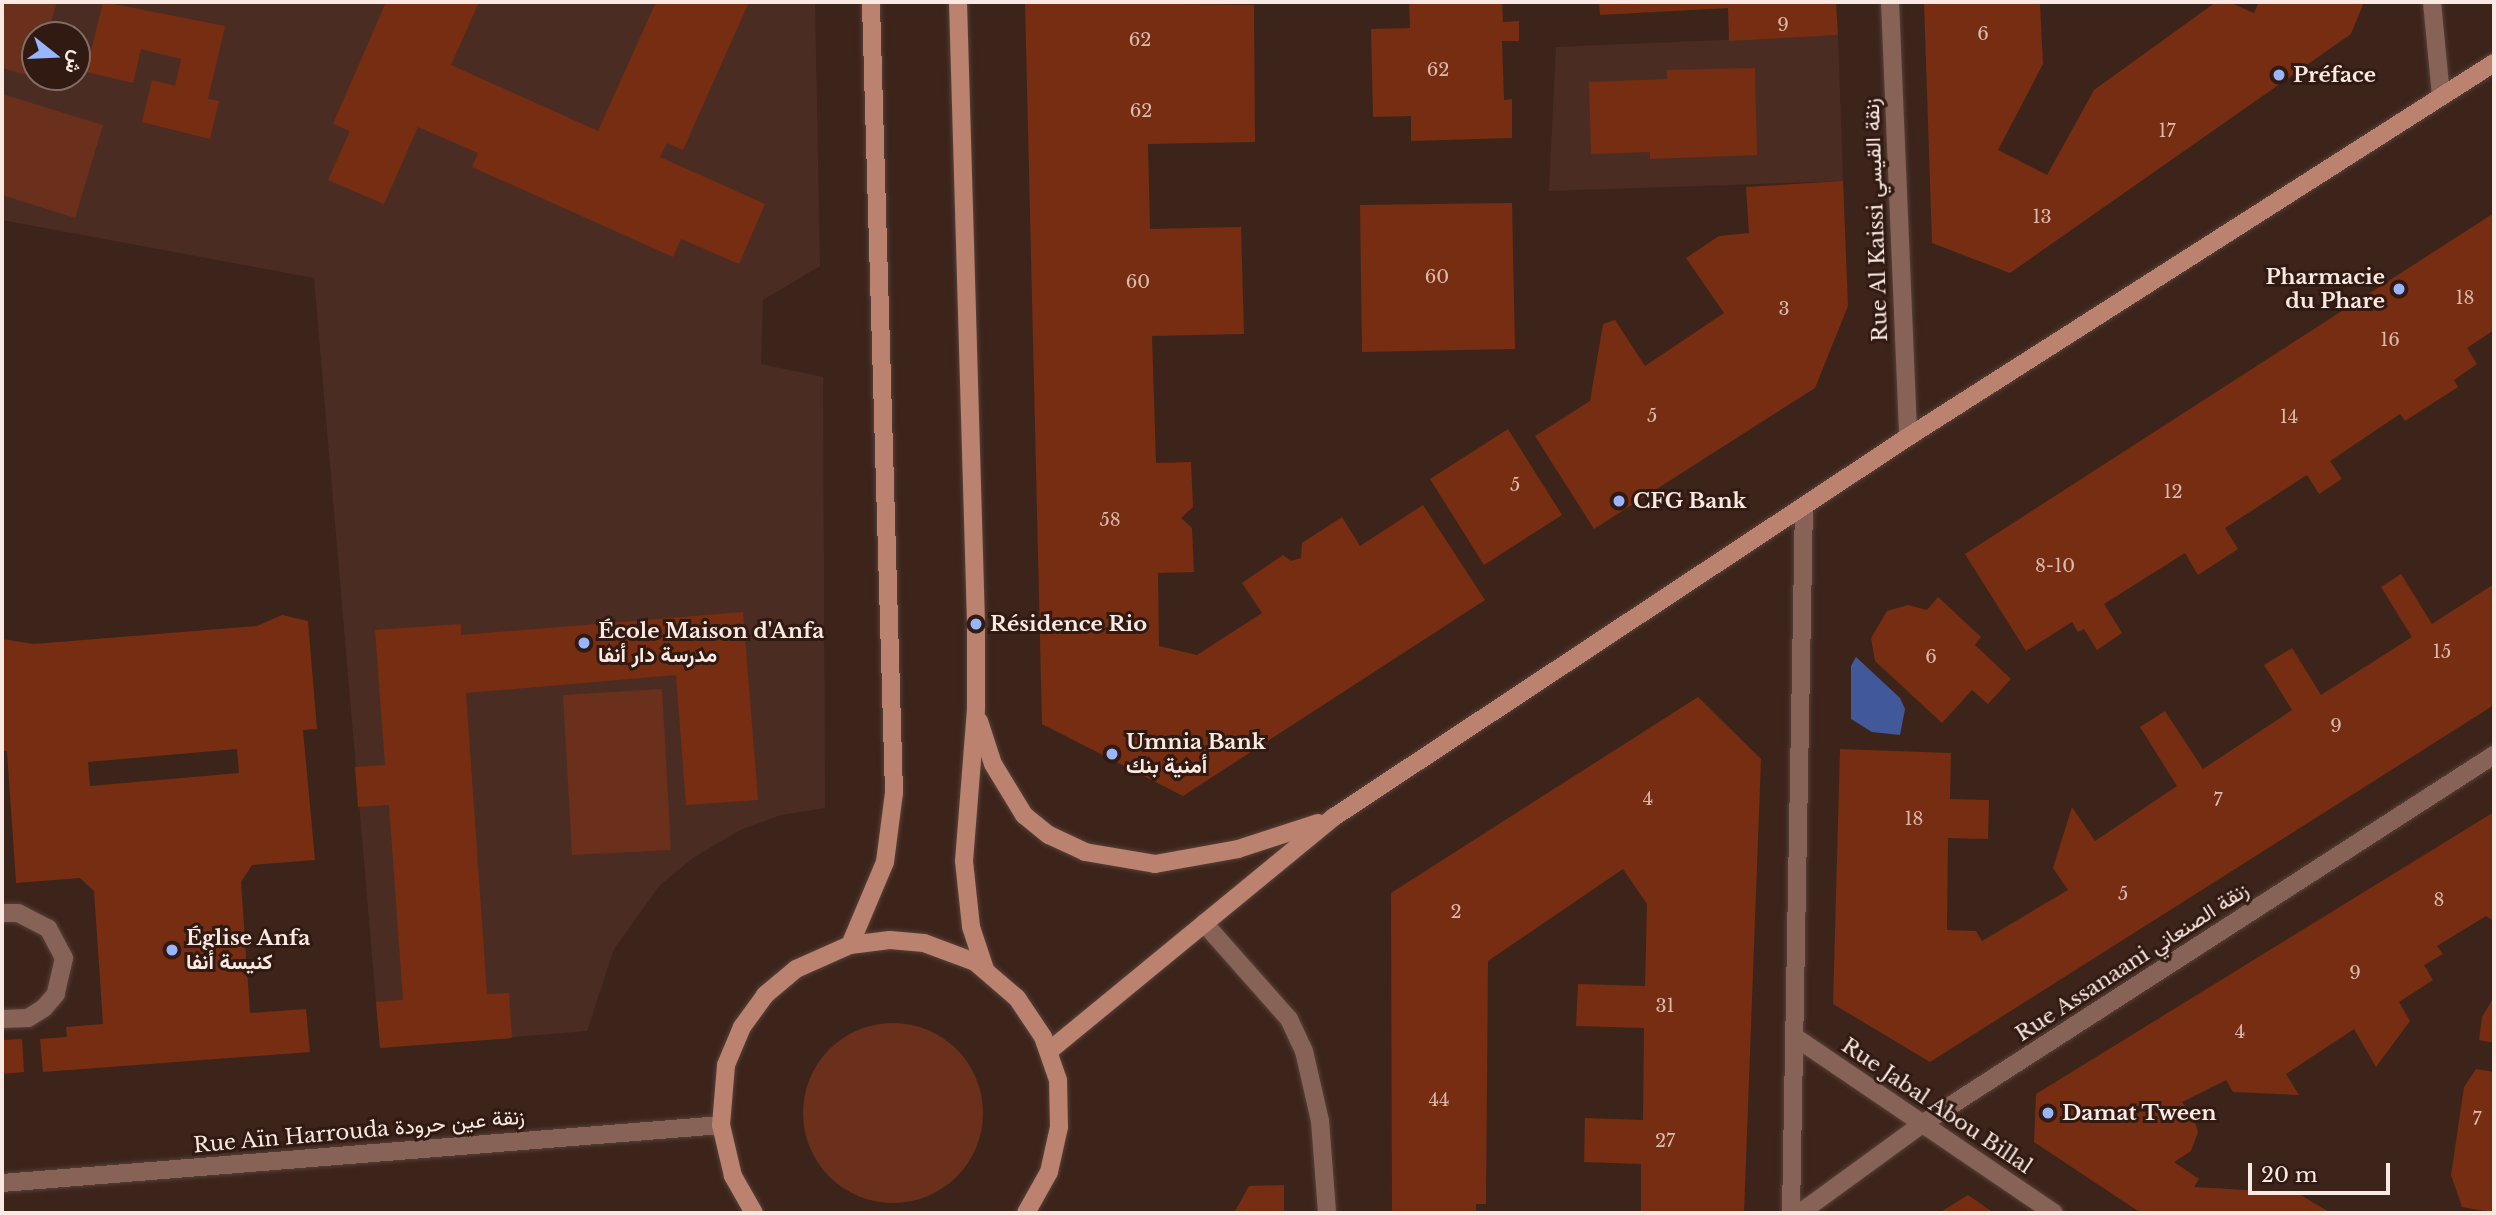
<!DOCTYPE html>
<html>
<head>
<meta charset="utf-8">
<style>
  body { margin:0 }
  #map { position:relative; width:2496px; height:1215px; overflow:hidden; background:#3c241b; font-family:"Libre Baskerville",Vazirmatn,serif }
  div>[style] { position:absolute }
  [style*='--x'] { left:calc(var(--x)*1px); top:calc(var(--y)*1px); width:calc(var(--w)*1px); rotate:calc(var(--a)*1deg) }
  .built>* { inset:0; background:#4b2c22 }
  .green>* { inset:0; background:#6a301c }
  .round { border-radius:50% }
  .water>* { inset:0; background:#41599b }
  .building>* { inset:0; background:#772d11 }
  .roads { filter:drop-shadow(0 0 2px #574037) drop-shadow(0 0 2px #574037) }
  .service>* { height:18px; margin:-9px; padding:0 9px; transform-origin:9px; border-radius:9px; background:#876357 }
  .minor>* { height:18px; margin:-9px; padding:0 9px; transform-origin:9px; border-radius:9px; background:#876357 }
  .tertiary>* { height:18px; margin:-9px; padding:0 9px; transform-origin:9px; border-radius:9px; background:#876357 }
  .secondary>* { height:18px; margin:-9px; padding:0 9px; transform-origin:9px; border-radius:9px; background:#ba826f }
  .dots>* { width:19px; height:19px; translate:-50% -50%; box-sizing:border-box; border:4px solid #311a12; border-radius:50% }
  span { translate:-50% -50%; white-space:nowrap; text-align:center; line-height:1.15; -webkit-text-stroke:6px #311a12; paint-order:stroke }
  .number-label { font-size:18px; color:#d9baae }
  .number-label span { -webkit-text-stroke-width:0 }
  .poi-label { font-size:21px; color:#fae9e3; font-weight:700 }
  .left { translate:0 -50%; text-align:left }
  .right { translate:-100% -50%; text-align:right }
  .street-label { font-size:21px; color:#fae9e3 }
  .frame { position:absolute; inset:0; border:4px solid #fae9e3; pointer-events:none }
  .north { position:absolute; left:21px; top:21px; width:70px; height:70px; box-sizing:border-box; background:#311a12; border:2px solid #816d66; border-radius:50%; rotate:108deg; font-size:19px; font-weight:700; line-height:28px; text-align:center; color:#fae9e3 }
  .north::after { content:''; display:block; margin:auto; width:24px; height:32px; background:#99b5fd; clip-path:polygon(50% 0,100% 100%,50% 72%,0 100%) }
  .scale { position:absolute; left:2248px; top:1163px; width:142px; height:32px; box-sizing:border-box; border:4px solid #fae9e3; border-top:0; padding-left:9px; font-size:21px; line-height:24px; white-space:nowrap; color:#fae9e3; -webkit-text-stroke:5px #311a12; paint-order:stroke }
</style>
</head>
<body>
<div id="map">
  <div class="built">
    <i style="clip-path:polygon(evenodd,2px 2px,815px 2px,820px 266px,763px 300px,761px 364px,823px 377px,825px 808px,781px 815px,740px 830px,693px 858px,660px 885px,614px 949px,587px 1031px,380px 1048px,314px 278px,2px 220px,2px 2px,35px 35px,77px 35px,77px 77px,35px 77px,35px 35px)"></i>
    <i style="clip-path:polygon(1838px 35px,1843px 181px,1549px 191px,1556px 47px)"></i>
  </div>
  <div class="green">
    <i style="clip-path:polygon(2px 2px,57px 2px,47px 35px,35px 35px,34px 77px,2px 68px)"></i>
    <i style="clip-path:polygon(2px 94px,103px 125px,75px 218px,2px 195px)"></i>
    <i style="clip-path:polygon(662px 689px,671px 850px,572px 855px,563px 695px)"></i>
    <i class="round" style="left:803px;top:1023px;width:180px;height:180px"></i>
  </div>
  <div class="water">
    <i style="clip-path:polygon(1856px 657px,1900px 698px,1905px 709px,1900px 735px,1872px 732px,1851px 719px,1851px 666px)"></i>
  </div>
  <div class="building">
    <i style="clip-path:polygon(103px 2px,225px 26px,208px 99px,219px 101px,210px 139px,142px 122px,152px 80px,175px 86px,181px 59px,141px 49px,133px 83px,86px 72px)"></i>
    <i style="clip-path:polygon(386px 2px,479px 2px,451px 65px,598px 131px,656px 2px,749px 2px,683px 150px,667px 143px,660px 157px,765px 204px,739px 264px,681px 239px,673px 257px,472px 167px,478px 153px,418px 127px,384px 204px,328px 180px,350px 131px,333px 124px)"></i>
    <i style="clip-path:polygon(1025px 2px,1254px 5px,1255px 142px,1148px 144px,1150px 229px,1241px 227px,1244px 334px,1152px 336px,1156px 463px,1191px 462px,1193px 507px,1181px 518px,1192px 528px,1194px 572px,1158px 573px,1159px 646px,1197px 655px,1262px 613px,1242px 583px,1283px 555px,1291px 561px,1301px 558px,1302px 543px,1342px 517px,1360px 546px,1423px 505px,1485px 600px,1183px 796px,1042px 724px)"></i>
    <i style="clip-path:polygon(1409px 2px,1502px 2px,1503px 22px,1519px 21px,1519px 41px,1502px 41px,1504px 100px,1512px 99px,1512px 138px,1411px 141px,1411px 116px,1373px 117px,1371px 29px,1410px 28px)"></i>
    <i style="clip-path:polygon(1599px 2px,1836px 2px,1838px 35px,1729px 41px,1728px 8px,1600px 15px)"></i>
    <i style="clip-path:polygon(1924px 2px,2050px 2px,2040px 4px,2043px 64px,1998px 150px,2047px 175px,2094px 90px,2216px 2px,2229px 2px,2254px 13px,2259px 2px,2364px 2px,2351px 34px,2010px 273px,1932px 243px)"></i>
    <i style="clip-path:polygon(1755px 68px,1757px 155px,1650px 159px,1650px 152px,1591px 154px,1589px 82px,1667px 79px,1667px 70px)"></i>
    <i style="clip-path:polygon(1843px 181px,1848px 306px,1815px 388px,1594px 529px,1535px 436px,1590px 401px,1603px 324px,1615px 320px,1645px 366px,1724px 313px,1686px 258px,1719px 236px,1749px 233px,1746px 187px)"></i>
    <i style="clip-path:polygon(1512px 203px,1515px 349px,1362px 352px,1360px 205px)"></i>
    <i style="clip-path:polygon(2494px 213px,2494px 330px,2467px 348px,2477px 364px,2454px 380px,2458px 387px,2405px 421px,2400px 414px,2330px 461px,2342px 479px,2319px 494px,2307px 475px,2225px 528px,2238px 549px,2198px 575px,2185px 553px,2104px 604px,2122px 633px,2097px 650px,2084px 629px,2078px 632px,2072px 622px,2026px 651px,1965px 554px)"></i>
    <i style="clip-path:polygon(1508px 429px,1562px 515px,1484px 565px,1430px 479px)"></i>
    <i style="clip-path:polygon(2401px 574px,2432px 624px,2494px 584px,2494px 705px,1930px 1062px,1833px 1004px,1840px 749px,1951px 753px,1950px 799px,1989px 800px,1988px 839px,1948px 838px,1947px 930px,1976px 931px,1982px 941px,2068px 890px,2053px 868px,2072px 807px,2095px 841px,2177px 786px,2140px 727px,2165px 711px,2203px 769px,2292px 710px,2264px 665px,2292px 648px,2321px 695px,2412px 637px,2381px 587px)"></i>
    <i style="clip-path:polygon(1938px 597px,1981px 637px,1975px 645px,2011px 679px,1988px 704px,1972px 690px,1942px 723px,1875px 661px,1871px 638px,1887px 611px,1908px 605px,1927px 610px)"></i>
    <i style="clip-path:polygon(743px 612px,758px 800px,686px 805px,676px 675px,466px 693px,487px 994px,509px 993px,512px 1038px,380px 1048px,376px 1002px,403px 1000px,389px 805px,358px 807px,355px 767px,385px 765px,375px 630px,461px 624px,461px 635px)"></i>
    <i style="clip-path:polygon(evenodd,282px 615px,308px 621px,317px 729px,303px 730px,315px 860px,252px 865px,241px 882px,250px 1013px,306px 1009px,310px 1052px,43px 1072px,40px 1039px,67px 1037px,66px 1027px,103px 1024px,94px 891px,80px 878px,16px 883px,7px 751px,2px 751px,2px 639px,34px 644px,257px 626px,282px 615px,237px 749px,239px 773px,90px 786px,88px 762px,237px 749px)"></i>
    <i style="clip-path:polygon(1698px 697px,1761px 759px,1744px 1213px,1641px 1213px,1641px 1164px,1584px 1162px,1585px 1118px,1643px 1120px,1644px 1028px,1576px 1026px,1578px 984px,1645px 986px,1647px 904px,1623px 869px,1488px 961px,1486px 1204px,1476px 1204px,1476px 1213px,1392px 1213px,1391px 893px)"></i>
    <i style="clip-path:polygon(2494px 812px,2494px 921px,2486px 916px,2437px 946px,2443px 954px,2424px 965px,2433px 980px,2399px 1002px,2410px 1021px,2376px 1067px,2354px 1029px,2286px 1074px,2299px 1095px,2233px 1092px,2226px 1080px,2182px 1102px,2193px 1115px,2198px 1132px,2191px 1151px,2174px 1162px,2199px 1179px,2194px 1187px,2297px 1193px,2331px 1213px,2141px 1213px,2034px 1142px,2036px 1094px)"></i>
    <i style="clip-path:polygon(2494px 997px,2494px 1043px,2479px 1040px,2482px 1017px)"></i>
    <i style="clip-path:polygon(22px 1039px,24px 1072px,2px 1074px,2px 1040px)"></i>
    <i style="clip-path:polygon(2476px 1069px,2494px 1072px,2494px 1213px,2462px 1207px,2451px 1175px,2464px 1087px)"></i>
    <i style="clip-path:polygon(1284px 1185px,1284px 1213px,1234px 1213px,1249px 1186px)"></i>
    <i style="clip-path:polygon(1968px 1195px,1994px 1213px,1939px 1213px)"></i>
  </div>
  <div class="roads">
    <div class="service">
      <i style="--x:2;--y:913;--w:16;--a:0"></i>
      <i style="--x:18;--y:913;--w:34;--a:27"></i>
      <i style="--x:48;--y:928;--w:34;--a:62"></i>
      <i style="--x:64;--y:958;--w:37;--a:103"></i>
      <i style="--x:56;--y:994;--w:18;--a:131"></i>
      <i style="--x:44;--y:1008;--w:19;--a:148"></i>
      <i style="--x:28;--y:1018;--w:26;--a:178"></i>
    </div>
    <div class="minor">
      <i style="--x:1890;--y:2;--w:435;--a:87.6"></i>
      <i style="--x:2432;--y:2;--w:93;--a:84.5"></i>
      <i style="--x:1204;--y:923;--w:128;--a:48.5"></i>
      <i style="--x:1289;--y:1019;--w:35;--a:65"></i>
      <i style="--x:1304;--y:1051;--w:72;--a:77.1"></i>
      <i style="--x:1320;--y:1121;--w:92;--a:85.6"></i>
      <i style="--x:1795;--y:1037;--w:313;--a:34.2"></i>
      <i style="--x:1791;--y:1213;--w:706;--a:-88.95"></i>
      <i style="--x:1800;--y:1213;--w:151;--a:-36.1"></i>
      <i style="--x:1922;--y:1124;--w:681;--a:-32.83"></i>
    </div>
    <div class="tertiary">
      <i style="--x:2;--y:1183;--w:721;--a:-4.61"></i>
    </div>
    <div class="secondary">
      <i style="--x:958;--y:2;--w:622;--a:88.34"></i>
      <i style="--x:976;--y:624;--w:85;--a:90"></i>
      <i style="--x:976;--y:709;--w:152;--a:94.5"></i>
      <i style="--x:964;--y:861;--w:66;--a:83.9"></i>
      <i style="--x:971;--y:927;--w:44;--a:71.6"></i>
      <i style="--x:979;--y:721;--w:45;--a:72"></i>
      <i style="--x:993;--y:764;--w:60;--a:58.7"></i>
      <i style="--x:1024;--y:815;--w:32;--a:39"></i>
      <i style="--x:1049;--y:835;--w:40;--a:25"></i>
      <i style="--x:1085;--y:852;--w:71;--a:9.7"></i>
      <i style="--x:1155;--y:864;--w:84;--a:-10.2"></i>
      <i style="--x:1238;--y:849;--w:84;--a:-18"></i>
      <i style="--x:850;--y:945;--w:90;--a:-67.1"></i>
      <i style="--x:885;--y:862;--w:70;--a:-82.6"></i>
      <i style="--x:894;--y:793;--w:791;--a:-91.67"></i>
      <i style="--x:1049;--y:1051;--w:369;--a:-39.4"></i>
      <i style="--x:1334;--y:817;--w:688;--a:-33.51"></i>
      <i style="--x:1908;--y:437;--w:695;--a:-32.55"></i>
      <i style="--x:754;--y:1213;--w:43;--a:-119.6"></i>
      <i style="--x:733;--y:1176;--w:52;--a:-103.2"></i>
      <i style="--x:721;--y:1125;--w:60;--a:-85.2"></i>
      <i style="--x:726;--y:1065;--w:41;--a:-67.2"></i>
      <i style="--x:742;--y:1027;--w:39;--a:-54"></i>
      <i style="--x:765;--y:995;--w:40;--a:-40"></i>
      <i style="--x:796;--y:969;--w:59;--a:-24"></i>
      <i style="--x:850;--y:945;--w:40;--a:-7.1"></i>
      <i style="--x:890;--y:940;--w:34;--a:5"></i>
      <i style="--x:924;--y:943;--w:54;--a:20.4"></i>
      <i style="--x:975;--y:962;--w:55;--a:40.6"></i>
      <i style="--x:1017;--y:998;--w:47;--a:56.3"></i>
      <i style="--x:1043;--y:1037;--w:46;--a:70.8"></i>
      <i style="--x:1058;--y:1080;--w:47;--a:88.8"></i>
      <i style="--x:1059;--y:1127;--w:46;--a:102.5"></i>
      <i style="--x:1049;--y:1172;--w:47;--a:119.3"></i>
    </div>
  </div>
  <div class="dots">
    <i style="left:2279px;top:75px;background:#99b5fd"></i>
    <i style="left:2399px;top:289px;background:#99b5fd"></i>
    <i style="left:1619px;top:501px;background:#99b5fd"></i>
    <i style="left:976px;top:624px;background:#99b5fd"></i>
    <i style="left:584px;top:643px;background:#99b5fd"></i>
    <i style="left:1112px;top:754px;background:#99b5fd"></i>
    <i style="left:172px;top:950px;background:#99b5fd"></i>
    <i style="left:2048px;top:1113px;background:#99b5fd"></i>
  </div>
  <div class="number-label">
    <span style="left:1783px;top:25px">9</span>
    <span style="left:1983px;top:34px">6</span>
    <span style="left:1140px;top:40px">62</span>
    <span style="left:1438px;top:70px">62</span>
    <span style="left:1141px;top:111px">62</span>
    <span style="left:2167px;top:131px">17</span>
    <span style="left:2042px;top:217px">13</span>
    <span style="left:1437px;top:277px">60</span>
    <span style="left:1138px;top:282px">60</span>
    <span style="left:2465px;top:298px">18</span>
    <span style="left:1784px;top:309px">3</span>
    <span style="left:2390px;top:340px">16</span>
    <span style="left:1652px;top:416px">5</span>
    <span style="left:2289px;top:417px">14</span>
    <span style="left:1515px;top:485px">5</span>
    <span style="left:2173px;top:492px">12</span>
    <span style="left:1110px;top:520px">58</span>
    <span style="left:2055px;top:566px">8-10</span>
    <span style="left:2442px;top:652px">15</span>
    <span style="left:1931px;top:657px">6</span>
    <span style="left:2336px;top:726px">9</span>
    <span style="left:1648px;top:799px">4</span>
    <span style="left:2218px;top:800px">7</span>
    <span style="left:1914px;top:819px">18</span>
    <span style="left:2123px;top:894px">5</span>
    <span style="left:2439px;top:900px">8</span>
    <span style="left:1456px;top:912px">2</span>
    <span style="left:2355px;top:973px">9</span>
    <span style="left:1665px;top:1006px">31</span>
    <span style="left:2240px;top:1032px">4</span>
    <span style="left:1439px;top:1100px">44</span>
    <span style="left:2477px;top:1119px">7</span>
    <span style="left:1665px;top:1141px">27</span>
  </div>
  <div class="poi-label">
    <span class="left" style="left:2293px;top:75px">Préface</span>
    <span class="right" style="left:2385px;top:289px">Pharmacie<br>du Phare</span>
    <span class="left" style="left:1633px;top:501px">CFG Bank</span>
    <span class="left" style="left:990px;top:624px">Résidence Rio</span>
    <span class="left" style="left:598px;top:643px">École Maison d'Anfa<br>مدرسة دار أنفا</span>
    <span class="left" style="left:1126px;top:754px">Umnia Bank<br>أمنية بنك</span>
    <span class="left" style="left:186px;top:950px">Église Anfa<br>كنيسة أنفا</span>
    <span class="left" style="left:2062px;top:1113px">Damat Tween</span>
  </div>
  <div class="street-label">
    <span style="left:1876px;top:220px;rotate:-92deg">Rue Al Kaissi زنقة القيسي</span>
    <span style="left:2132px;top:962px;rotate:-33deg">Rue Assanaani زنقة الصنعاني</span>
    <span style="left:1937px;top:1106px;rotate:34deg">Rue Jabal Abou Billal</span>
    <span style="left:359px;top:1131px;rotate:-5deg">Rue Aïn Harrouda زنقة عين حرودة</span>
  </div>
  <div class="frame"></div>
  <div class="north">ش</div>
  <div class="scale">20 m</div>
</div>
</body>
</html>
